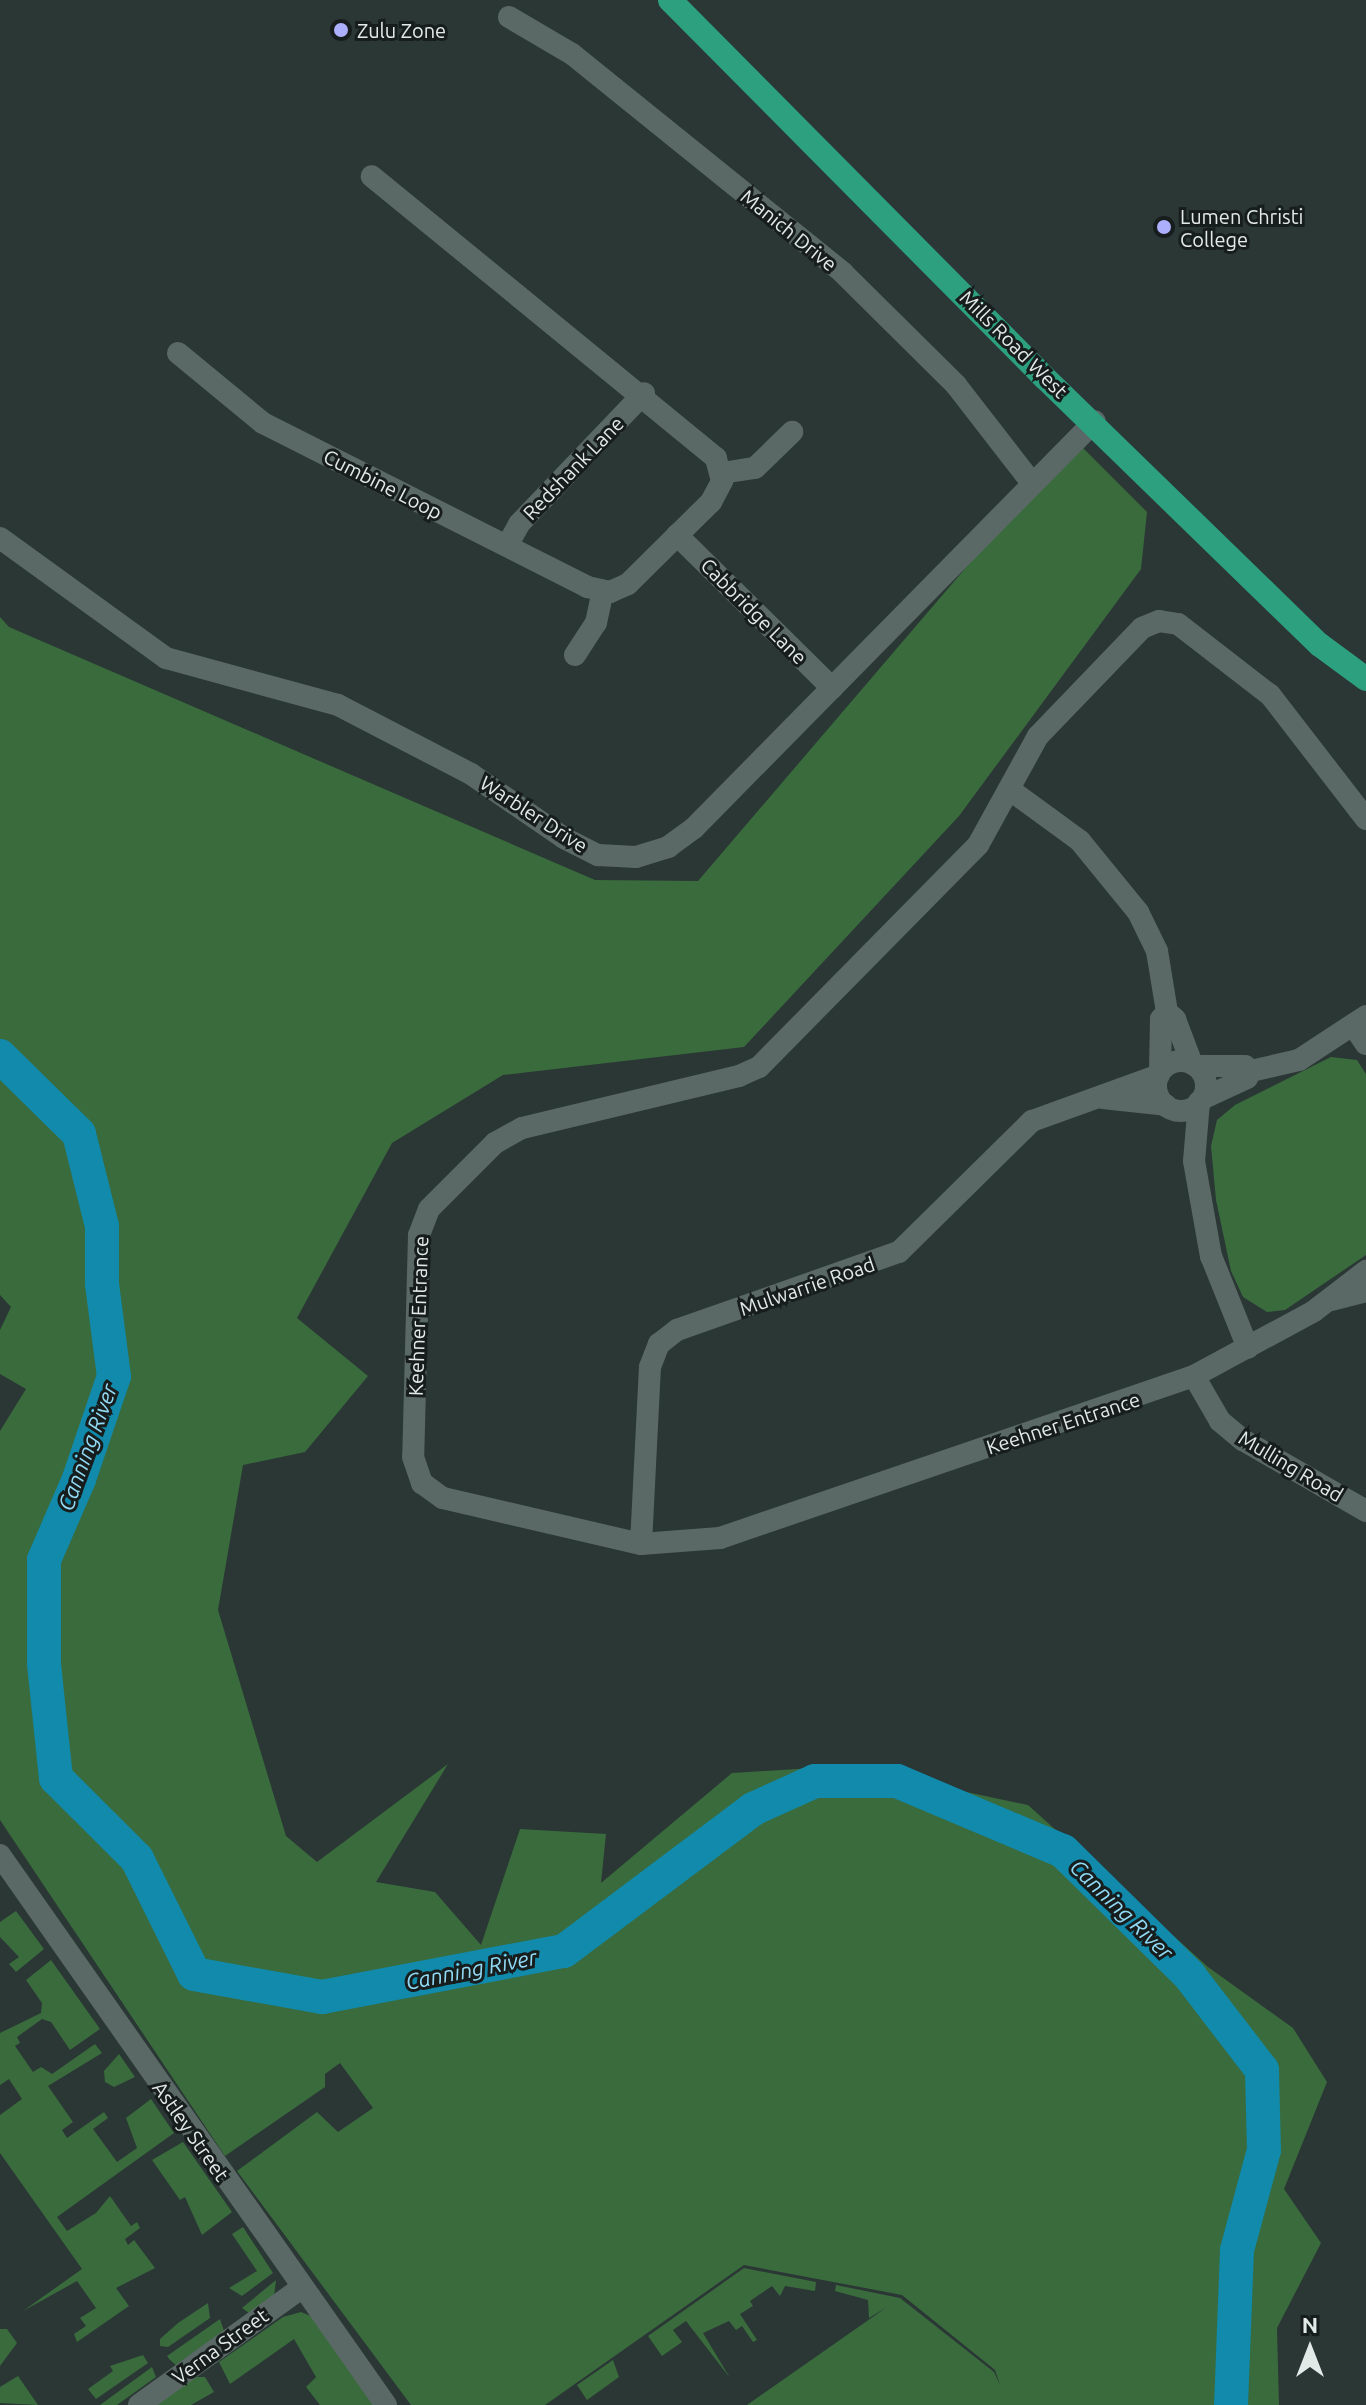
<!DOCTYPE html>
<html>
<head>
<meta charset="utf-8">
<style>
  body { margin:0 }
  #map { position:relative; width:1366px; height:2405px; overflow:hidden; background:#2a3735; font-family:Ubuntu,sans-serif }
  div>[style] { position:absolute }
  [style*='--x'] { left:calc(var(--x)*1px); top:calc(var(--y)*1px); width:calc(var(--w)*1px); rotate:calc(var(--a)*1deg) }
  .green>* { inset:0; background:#3a6b3d }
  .river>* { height:34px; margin:-17px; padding:0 17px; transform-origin:17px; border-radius:17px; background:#118aab }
  .minor>* { height:22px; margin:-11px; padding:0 11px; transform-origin:11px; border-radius:11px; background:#5b6966 }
  .minor>.ring { margin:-11px; padding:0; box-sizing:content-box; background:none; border:22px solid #5b6966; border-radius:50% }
  .major>* { height:24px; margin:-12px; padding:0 12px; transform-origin:12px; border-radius:12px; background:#2da07f }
  .dots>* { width:22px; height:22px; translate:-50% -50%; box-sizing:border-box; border:4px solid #171d1c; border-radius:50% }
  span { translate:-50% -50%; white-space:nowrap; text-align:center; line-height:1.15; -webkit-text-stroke:6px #171d1c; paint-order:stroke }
  .poi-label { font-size:20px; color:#e2eae8 }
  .left { translate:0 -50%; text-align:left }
  .street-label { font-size:20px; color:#e2eae8 }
  .water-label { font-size:22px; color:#91daf5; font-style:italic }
  .north { position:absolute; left:1270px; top:2309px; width:80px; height:80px; -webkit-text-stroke:6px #171d1c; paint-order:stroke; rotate:0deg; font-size:22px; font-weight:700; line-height:32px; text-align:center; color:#e2eae8 }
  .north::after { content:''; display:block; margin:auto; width:28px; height:36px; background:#e2eae8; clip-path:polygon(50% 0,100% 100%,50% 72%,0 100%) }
</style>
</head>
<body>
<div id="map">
  <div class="green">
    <i style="clip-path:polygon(1075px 440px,1147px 512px,1141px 569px,959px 816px,744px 1047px,503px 1075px,392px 1143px,297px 1318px,368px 1376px,305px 1452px,243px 1465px,218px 1610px,286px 1836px,317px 1862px,448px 1764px,376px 1882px,435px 1892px,481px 1945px,520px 1829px,606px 1834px,601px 1883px,732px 1773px,844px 1766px,1028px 1805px,1208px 1967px,1293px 2028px,1327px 2082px,1284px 2189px,1321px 2243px,1277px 2328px,1279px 2405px,747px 2405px,887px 2307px,869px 2318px,868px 2300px,835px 2291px,836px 2285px,900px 2298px,994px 2372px,1000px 2385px,995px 2370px,902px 2295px,744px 2265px,545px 2405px,411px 2405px,237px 2171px,317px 2112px,338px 2132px,373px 2108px,340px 2063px,325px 2074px,325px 2087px,225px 2156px,0 1820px,0 1431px,26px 1389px,0 1374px,0 1330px,11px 1307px,0 1295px,0 617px,9px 627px,595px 880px,698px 881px)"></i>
    <i style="clip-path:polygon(1331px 1057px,1357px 1060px,1366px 1074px,1366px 1255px,1285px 1310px,1267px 1312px,1243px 1297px,1231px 1271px,1216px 1200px,1211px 1146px,1217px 1120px,1235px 1105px)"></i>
    <i style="clip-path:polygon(16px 1911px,44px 1949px,16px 1972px,9px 1964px,19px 1957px,0 1937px,0 1922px)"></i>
    <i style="clip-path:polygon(51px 1960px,100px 2029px,70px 2050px,51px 2022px,42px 2019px,17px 2037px,20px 2043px,15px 2046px,33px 2072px,41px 2067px,52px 2074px,95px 2044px,102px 2053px,48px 2086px,73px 2122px,62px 2130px,67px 2138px,104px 2112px,108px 2118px,93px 2129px,117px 2162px,137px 2148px,126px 2118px,151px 2099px,174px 2133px,57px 2217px,67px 2231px,96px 2213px,110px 2196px,131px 2226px,137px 2222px,140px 2228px,125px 2239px,128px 2245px,134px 2240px,155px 2268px,116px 2288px,129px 2306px,77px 2342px,74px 2334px,86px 2326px,80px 2318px,96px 2308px,77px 2281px,23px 2311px,82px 2269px,0 2153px,0 2115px,22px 2099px,9px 2079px,0 2085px,0 2033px,41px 2013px,42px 2003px,26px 1980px)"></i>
    <i style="clip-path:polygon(119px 2054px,135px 2077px,114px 2087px,105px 2082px,104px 2071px)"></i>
    <i style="clip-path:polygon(183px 2142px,232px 2212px,202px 2235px,185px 2197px,180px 2200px,152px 2160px)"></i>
    <i style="clip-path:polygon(243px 2227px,273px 2273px,242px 2296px,229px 2288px,257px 2271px,232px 2234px)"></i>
    <i style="clip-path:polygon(744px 2268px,816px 2282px,815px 2291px,785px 2286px,780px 2296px,772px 2286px,750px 2301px,753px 2306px,740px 2314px,757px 2340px,753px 2342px,742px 2326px,736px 2330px,729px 2321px,703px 2333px,730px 2378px,686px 2321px,673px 2330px,682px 2342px,662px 2356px,648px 2336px)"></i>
    <i style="clip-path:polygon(276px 2280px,274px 2296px,249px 2313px,242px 2308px)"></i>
    <i style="clip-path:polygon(208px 2303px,210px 2318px,168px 2347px,160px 2346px,160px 2339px,178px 2323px)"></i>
    <i style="clip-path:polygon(301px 2312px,311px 2316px,375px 2405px,320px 2405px,306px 2387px,316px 2377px,294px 2339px,230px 2384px,219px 2362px,283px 2317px)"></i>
    <i style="clip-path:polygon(220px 2319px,224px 2331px,176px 2365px,170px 2360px,167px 2356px)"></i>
    <i style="clip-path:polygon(0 2329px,7px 2329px,17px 2343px,0 2366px)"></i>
    <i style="clip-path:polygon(143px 2355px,148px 2363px,96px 2399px,88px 2389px,113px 2371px,110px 2366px)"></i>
    <i style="clip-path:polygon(613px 2360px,619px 2377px,587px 2400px,577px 2385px)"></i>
    <i style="clip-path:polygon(152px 2367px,156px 2377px,117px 2405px,100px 2405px)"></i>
    <i style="clip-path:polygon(18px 2376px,38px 2405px,0 2403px,0 2387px)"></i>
    <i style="clip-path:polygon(196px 2377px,205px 2377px,214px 2392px,191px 2405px,153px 2405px)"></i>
  </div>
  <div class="river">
    <i style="--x:0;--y:1056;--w:111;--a:44.6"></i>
    <i style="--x:79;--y:1134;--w:95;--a:76"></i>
    <i style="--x:102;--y:1226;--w:58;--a:90"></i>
    <i style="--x:102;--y:1284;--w:93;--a:82.6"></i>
    <i style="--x:114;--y:1376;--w:109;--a:108.8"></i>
    <i style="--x:79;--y:1479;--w:88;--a:113.4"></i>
    <i style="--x:44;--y:1560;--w:104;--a:90"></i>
    <i style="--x:44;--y:1664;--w:115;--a:84"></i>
    <i style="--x:56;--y:1778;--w:115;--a:45"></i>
    <i style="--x:137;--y:1859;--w:128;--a:63.6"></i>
    <i style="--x:194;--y:1974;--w:130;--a:10.2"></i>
    <i style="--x:322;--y:1997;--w:246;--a:-10.8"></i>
    <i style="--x:564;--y:1951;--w:236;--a:-36.9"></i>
    <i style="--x:753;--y:1809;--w:68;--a:-24.3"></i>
    <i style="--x:815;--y:1781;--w:82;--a:0"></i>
    <i style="--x:897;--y:1781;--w:180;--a:22.9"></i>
    <i style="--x:1063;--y:1851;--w:177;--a:44.5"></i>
    <i style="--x:1189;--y:1975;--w:120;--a:52.5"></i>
    <i style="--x:1262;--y:2070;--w:80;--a:88.6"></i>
    <i style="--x:1264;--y:2150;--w:104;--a:105.1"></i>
    <i style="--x:1237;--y:2250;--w:155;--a:92.2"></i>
  </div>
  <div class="minor">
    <i style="--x:509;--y:17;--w:73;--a:30.4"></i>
    <i style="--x:572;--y:54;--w:348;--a:38.9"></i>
    <i style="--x:843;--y:273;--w:159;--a:44.7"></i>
    <i style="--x:956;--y:385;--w:124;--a:52.2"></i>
    <i style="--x:178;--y:353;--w:110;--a:39.5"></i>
    <i style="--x:263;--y:423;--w:363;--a:26.8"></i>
    <i style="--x:587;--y:587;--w:24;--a:12"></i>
    <i style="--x:610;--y:592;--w:20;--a:-24"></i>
    <i style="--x:628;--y:584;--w:117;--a:-44.7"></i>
    <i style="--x:711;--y:502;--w:24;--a:-62"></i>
    <i style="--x:722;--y:481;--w:24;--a:-105"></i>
    <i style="--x:716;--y:458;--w:445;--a:-140.7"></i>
    <i style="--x:722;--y:473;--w:33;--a:-9"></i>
    <i style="--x:755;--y:468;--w:52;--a:-44.2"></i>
    <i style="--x:677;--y:535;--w:218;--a:44.6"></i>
    <i style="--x:0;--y:538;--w:205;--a:35.9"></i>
    <i style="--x:166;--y:658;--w:178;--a:15.3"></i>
    <i style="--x:338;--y:705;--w:150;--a:27.4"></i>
    <i style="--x:471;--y:774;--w:113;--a:34.5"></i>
    <i style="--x:564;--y:838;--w:38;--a:27"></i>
    <i style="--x:598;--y:855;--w:38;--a:3"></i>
    <i style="--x:636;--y:857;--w:34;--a:-17"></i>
    <i style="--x:668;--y:847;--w:32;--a:-36"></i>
    <i style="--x:694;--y:828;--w:571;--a:-45.43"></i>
    <i style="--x:507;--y:546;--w:25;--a:-61"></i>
    <i style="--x:519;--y:524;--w:181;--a:-46.3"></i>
    <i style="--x:575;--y:655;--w:38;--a:-57"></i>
    <i style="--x:596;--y:623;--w:33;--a:-78"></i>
    <i style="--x:1009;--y:789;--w:88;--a:36.2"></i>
    <i style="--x:1080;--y:841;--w:92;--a:50.8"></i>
    <i style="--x:1138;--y:912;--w:43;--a:64"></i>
    <i style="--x:1157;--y:951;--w:62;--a:80.7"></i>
    <i style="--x:1366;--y:819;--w:157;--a:-127.7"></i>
    <i style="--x:1270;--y:695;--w:116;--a:-142.3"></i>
    <i style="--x:1178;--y:624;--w:19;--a:-171"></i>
    <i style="--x:1159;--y:621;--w:18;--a:158"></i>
    <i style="--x:1142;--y:628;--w:150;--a:133.9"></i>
    <i style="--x:1038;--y:736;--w:124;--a:118.8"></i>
    <i style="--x:978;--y:845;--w:312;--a:134.6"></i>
    <i style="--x:759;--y:1067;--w:22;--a:156"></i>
    <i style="--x:739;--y:1076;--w:223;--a:166.5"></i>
    <i style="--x:522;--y:1128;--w:31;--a:151"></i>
    <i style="--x:495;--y:1143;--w:93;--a:135"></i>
    <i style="--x:429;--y:1209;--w:28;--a:111"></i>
    <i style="--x:419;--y:1235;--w:222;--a:91.5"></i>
    <i style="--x:413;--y:1457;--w:28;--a:71"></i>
    <i style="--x:422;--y:1483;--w:26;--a:36"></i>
    <i style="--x:443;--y:1498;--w:203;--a:13.1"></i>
    <i style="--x:641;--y:1544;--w:79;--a:-4.3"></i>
    <i style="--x:720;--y:1538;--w:501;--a:-18.87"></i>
    <i style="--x:1194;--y:1376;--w:136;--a:-28.4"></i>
    <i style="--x:1314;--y:1311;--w:66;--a:-37.6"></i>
    <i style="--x:1353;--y:1025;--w:23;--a:56"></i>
    <i class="ring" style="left:1156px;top:1061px;width:28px;height:28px"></i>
    <i style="--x:1196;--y:1066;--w:49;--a:0"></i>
    <i style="--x:1245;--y:1066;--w:8;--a:40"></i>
    <i style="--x:1251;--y:1071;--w:8;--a:120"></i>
    <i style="--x:1247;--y:1078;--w:50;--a:155"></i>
    <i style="--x:1160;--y:1071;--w:52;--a:-88.9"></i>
    <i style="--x:1161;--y:1019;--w:9;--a:-49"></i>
    <i style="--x:1167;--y:1012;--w:11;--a:41"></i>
    <i style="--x:1175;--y:1019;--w:48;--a:69.3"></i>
    <i style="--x:1251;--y:1071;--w:49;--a:-12.9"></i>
    <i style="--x:1299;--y:1060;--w:80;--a:-33.3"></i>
    <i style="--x:1103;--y:1098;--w:63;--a:6.3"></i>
    <i style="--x:1199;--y:1102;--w:59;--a:94.8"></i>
    <i style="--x:1194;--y:1161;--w:97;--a:79.9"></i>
    <i style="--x:1211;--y:1256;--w:99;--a:68.1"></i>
    <i style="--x:1331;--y:1300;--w:36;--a:-14"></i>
    <i style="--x:1194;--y:1376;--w:52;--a:60"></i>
    <i style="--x:1220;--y:1421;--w:30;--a:40"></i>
    <i style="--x:1243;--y:1440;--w:142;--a:30"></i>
    <i style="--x:641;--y:1544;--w:177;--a:-87.1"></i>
    <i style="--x:650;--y:1367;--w:25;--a:-69"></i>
    <i style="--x:659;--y:1344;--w:23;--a:-38"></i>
    <i style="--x:677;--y:1330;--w:235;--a:-19.4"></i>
    <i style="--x:899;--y:1252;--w:187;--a:-44.6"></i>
    <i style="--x:1032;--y:1121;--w:135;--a:-19.9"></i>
    <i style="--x:0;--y:1855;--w:672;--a:54.94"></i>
    <i style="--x:139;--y:2405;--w:200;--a:-35.8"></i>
  </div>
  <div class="major">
    <i style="--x:670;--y:0;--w:532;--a:45.23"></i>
    <i style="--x:1045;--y:378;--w:383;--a:44.2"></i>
    <i style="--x:1320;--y:645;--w:57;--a:36.5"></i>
  </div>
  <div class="dots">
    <i style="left:341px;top:30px;background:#acaffb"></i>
    <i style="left:1164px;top:227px;background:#acaffb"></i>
  </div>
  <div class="poi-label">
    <span class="left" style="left:357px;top:30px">Zulu Zone</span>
    <span class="left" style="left:1180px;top:228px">Lumen Christi<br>College</span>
  </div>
  <div class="street-label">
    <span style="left:789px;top:230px;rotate:39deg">Manich Drive</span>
    <span style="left:1014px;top:344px;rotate:45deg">Mills Road West</span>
    <span style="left:573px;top:468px;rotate:-46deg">Redshank Lane</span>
    <span style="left:383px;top:484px;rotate:27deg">Cumbine Loop</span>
    <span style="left:754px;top:611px;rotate:45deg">Cabbridge Lane</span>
    <span style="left:534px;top:814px;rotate:33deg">Warbler Drive</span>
    <span style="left:807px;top:1286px;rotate:-19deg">Mulwarrie Road</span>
    <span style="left:418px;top:1316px;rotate:-88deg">Keehner Entrance</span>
    <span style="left:1063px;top:1423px;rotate:-18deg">Keehner Entrance</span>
    <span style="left:1291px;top:1466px;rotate:31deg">Mulling Road</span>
    <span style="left:191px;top:2131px;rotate:55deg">Astley Street</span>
    <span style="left:220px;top:2346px;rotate:-36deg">Verna Street</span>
  </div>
  <div class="water-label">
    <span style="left:87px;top:1447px;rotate:-70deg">Canning River</span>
    <span style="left:1122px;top:1909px;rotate:44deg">Canning River</span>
    <span style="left:471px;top:1969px;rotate:-11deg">Canning River</span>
  </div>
  <div class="north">N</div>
</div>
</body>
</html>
